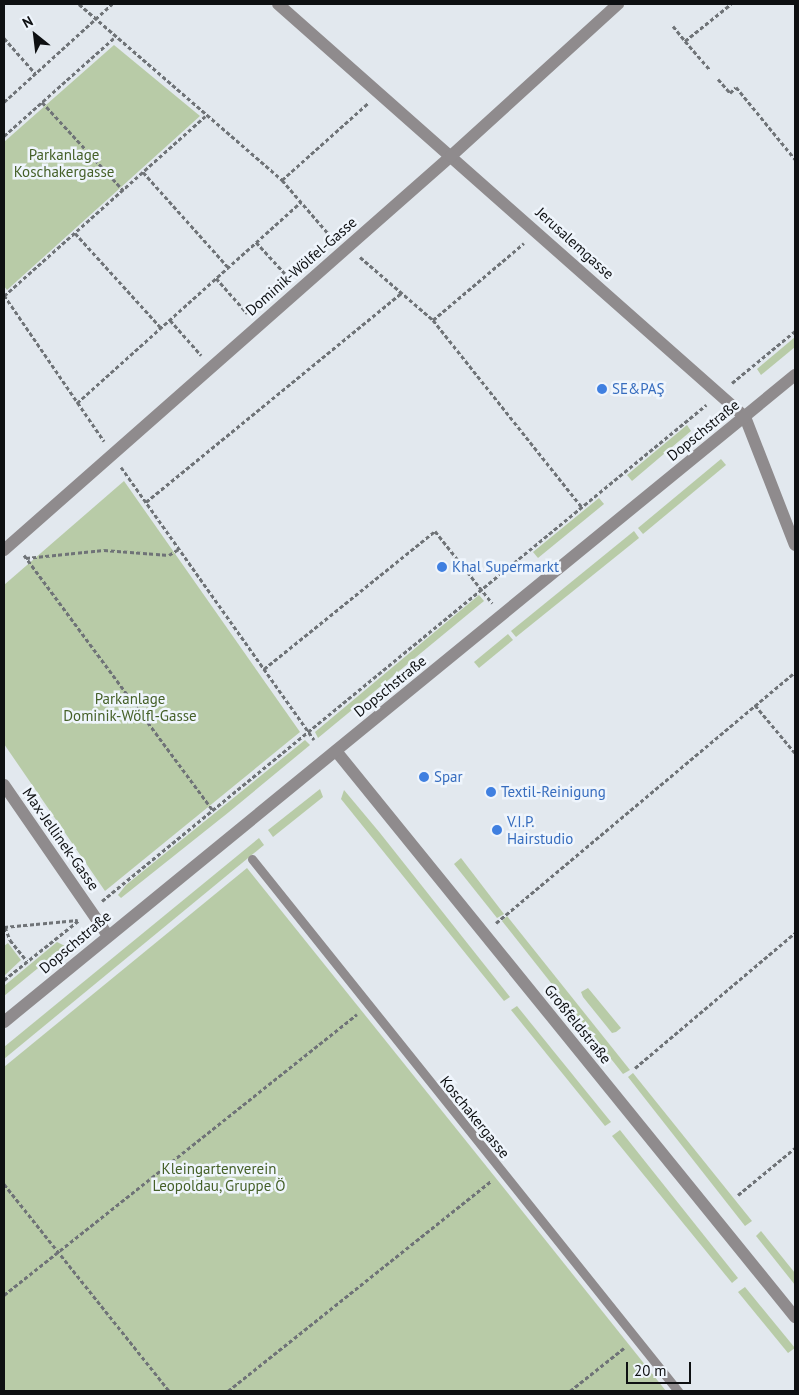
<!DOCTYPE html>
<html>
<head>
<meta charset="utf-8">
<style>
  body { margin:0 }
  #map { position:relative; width:799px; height:1395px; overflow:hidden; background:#e2e8ee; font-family:"PT Sans",sans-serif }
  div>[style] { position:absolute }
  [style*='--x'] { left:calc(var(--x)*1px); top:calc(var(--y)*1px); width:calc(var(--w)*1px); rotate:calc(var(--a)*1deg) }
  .green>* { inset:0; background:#b8cba7 }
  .path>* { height:3px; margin-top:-1.5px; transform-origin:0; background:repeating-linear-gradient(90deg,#6f7377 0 4px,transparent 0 6.5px) }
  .lane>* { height:9px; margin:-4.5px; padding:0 4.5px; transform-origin:4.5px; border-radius:4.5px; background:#8f8b8d }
  .street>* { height:12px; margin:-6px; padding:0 6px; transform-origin:6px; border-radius:6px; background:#8f8b8d }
  .dots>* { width:14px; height:14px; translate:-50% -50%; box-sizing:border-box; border:2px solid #eff5fc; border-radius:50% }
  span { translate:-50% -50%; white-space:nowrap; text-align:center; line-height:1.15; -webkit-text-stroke:5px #eff5fc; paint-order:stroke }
  .park-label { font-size:15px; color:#456028 }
  .street-label { font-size:15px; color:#0e1012 }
  .shop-label { font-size:15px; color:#366cbe }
  .left { translate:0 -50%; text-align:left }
  .frame { position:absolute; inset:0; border:5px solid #0e1012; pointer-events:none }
  .north { position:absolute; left:10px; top:10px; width:50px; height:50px; -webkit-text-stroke:4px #eff5fc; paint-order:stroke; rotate:331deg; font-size:14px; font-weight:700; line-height:20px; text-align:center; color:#0e1012 }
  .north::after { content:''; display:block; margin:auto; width:18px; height:22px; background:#0e1012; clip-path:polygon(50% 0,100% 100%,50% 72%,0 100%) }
  .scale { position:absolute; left:626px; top:1362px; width:65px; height:22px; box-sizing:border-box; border:2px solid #0e1012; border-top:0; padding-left:6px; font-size:15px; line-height:18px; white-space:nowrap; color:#0e1012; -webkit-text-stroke:4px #eff5fc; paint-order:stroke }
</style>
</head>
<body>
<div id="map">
  <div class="green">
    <i style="clip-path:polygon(114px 45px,200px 116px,7px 290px,4px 286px,4px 142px)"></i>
    <i style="clip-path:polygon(795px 337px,795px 347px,761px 375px,757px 369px)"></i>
    <i style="clip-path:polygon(687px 425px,691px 431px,632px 481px,627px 475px)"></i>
    <i style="clip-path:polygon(721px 459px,726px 465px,643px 534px,638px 528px)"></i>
    <i style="clip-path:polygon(124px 481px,300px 732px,105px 891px,4px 744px,4px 585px)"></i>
    <i style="clip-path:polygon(599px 498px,604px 504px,538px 558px,533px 552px)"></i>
    <i style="clip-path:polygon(634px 531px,639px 538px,516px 637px,511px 631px)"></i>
    <i style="clip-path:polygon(479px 595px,484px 601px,318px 738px,315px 732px)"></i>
    <i style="clip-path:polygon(508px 634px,513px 640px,479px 668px,474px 662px)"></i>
    <i style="clip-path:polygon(305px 740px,310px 745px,229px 812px,121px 898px,118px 895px,126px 885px)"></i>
    <i style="clip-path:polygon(320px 789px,323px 797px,273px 837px,268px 830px)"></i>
    <i style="clip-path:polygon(344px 790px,380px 833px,510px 997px,504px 1001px,470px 959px,341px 799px)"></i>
    <i style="clip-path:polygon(259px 838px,264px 845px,4px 1059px,4px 1047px)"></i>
    <i style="clip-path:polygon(461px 858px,504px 914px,497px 918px,454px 864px)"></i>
    <i style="clip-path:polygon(247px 868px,499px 1182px,666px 1391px,4px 1391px,4px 1067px)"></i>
    <i style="clip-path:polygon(507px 916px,630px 1070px,623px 1074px,502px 921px)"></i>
    <i style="clip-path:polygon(57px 942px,65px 946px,4px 996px,4px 986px)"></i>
    <i style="clip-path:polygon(8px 943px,21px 960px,4px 976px,4px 946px)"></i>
    <i style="clip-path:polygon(588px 988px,621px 1028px,616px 1032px,612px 1033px,583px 997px,581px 992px)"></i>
    <i style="clip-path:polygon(517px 1006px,611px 1122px,605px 1126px,511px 1010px)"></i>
    <i style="clip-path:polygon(633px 1073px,752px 1221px,745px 1226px,628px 1077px)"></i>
    <i style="clip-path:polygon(620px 1130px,738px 1278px,732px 1283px,612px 1136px)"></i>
    <i style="clip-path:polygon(761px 1231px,795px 1273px,795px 1285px,756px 1236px)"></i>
    <i style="clip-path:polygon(745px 1287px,795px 1348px,788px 1353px,738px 1292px)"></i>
  </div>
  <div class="path">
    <i style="--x:79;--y:4;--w:269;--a:40.9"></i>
    <i style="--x:282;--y:180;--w:78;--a:49.2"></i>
    <i style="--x:673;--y:26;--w:19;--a:51"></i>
    <i style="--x:685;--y:41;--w:59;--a:-38.8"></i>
    <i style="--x:4;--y:38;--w:47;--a:48.5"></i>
    <i style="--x:685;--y:41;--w:37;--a:49"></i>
    <i style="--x:718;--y:79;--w:18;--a:49"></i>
    <i style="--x:730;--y:93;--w:8;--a:-45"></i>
    <i style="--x:736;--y:87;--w:93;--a:50.7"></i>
    <i style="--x:4;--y:102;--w:146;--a:-42.2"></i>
    <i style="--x:42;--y:102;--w:120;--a:47.4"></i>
    <i style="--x:4;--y:136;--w:147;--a:-41.7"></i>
    <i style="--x:143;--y:172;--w:127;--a:48.2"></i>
    <i style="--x:282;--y:180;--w:115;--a:-41.8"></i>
    <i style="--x:75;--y:233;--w:128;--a:47.8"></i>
    <i style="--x:256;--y:242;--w:49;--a:47.5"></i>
    <i style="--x:360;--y:257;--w:96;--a:40.8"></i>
    <i style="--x:433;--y:320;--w:238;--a:51.5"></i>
    <i style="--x:216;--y:278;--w:47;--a:48.5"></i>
    <i style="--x:4;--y:295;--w:177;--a:55.6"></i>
    <i style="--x:4;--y:296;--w:270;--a:-41.8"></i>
    <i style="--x:170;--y:320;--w:47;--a:48.5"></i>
    <i style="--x:433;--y:320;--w:119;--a:-40.2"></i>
    <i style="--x:732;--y:383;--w:82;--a:-39.5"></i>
    <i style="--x:77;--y:403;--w:301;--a:-41.9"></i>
    <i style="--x:121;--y:467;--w:334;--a:54.7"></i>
    <i style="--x:146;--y:502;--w:330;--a:-39.3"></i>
    <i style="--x:24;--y:555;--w:317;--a:53.5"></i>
    <i style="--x:26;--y:558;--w:78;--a:-5.9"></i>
    <i style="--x:104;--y:550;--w:65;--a:4.4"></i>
    <i style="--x:169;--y:555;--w:12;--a:-31"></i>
    <i style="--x:264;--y:669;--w:220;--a:-38.9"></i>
    <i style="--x:435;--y:531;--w:92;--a:51.6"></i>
    <i style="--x:755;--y:705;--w:62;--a:50.2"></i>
    <i style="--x:102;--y:901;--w:782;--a:-39.39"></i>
    <i style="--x:496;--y:923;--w:390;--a:-40"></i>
    <i style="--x:4;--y:927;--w:74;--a:-5.4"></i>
    <i style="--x:5;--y:927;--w:14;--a:69"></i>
    <i style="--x:10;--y:940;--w:27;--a:51"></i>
    <i style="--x:4;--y:980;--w:95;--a:-38.6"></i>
    <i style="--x:635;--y:1068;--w:209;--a:-40.2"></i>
    <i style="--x:4;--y:1184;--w:265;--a:51.4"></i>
    <i style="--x:738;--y:1195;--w:74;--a:-39.5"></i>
    <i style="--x:4;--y:1295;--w:451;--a:-38.5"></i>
    <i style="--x:228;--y:1391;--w:337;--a:-38.6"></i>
    <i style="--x:570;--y:1391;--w:69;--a:-38.5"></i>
  </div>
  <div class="lane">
    <i style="--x:252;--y:859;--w:682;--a:51.31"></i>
  </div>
  <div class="street">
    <i style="--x:278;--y:4;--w:623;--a:41.49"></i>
    <i style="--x:745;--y:417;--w:137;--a:68.7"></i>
    <i style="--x:4;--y:550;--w:596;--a:-41.39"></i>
    <i style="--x:451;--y:156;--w:226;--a:-42.3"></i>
    <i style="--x:336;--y:751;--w:729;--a:50.96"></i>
    <i style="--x:4;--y:785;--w:183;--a:55.4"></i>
    <i style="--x:4;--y:1022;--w:1022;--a:-39.28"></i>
  </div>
  <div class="dots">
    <i style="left:602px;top:389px;background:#3f7fe0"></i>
    <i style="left:442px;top:567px;background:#3f7fe0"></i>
    <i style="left:424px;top:777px;background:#3f7fe0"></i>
    <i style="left:491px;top:792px;background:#3f7fe0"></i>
    <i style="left:497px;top:830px;background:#3f7fe0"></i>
  </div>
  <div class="park-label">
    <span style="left:64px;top:163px">Parkanlage<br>Koschakergasse</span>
    <span style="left:130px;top:707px">Parkanlage<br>Dominik-Wölfl-Gasse</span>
    <span style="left:219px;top:1177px">Kleingartenverein<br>Leopoldau, Gruppe Ö</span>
  </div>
  <div class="street-label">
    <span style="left:575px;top:243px;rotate:42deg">Jerusalemgasse</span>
    <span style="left:301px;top:266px;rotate:-41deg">Dominik-Wölfel-Gasse</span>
    <span style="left:703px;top:430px;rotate:-39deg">Dopschstraße</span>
    <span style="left:390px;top:686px;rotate:-39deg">Dopschstraße</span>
    <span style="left:61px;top:839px;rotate:55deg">Max-Jellinek-Gasse</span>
    <span style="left:75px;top:942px;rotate:-40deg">Dopschstraße</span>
    <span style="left:578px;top:1024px;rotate:51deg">Großfeldstraße</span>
    <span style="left:475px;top:1117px;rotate:51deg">Koschakergasse</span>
  </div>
  <div class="shop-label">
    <span class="left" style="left:612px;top:389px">SE&amp;PAŞ</span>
    <span class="left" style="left:452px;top:567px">Khal Supermarkt</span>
    <span class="left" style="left:434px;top:777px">Spar</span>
    <span class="left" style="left:501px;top:792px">Textil-Reinigung</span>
    <span class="left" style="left:507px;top:830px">V.I.P.<br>Hairstudio</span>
  </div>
  <div class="frame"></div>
  <div class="north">N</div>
  <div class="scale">20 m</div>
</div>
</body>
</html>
